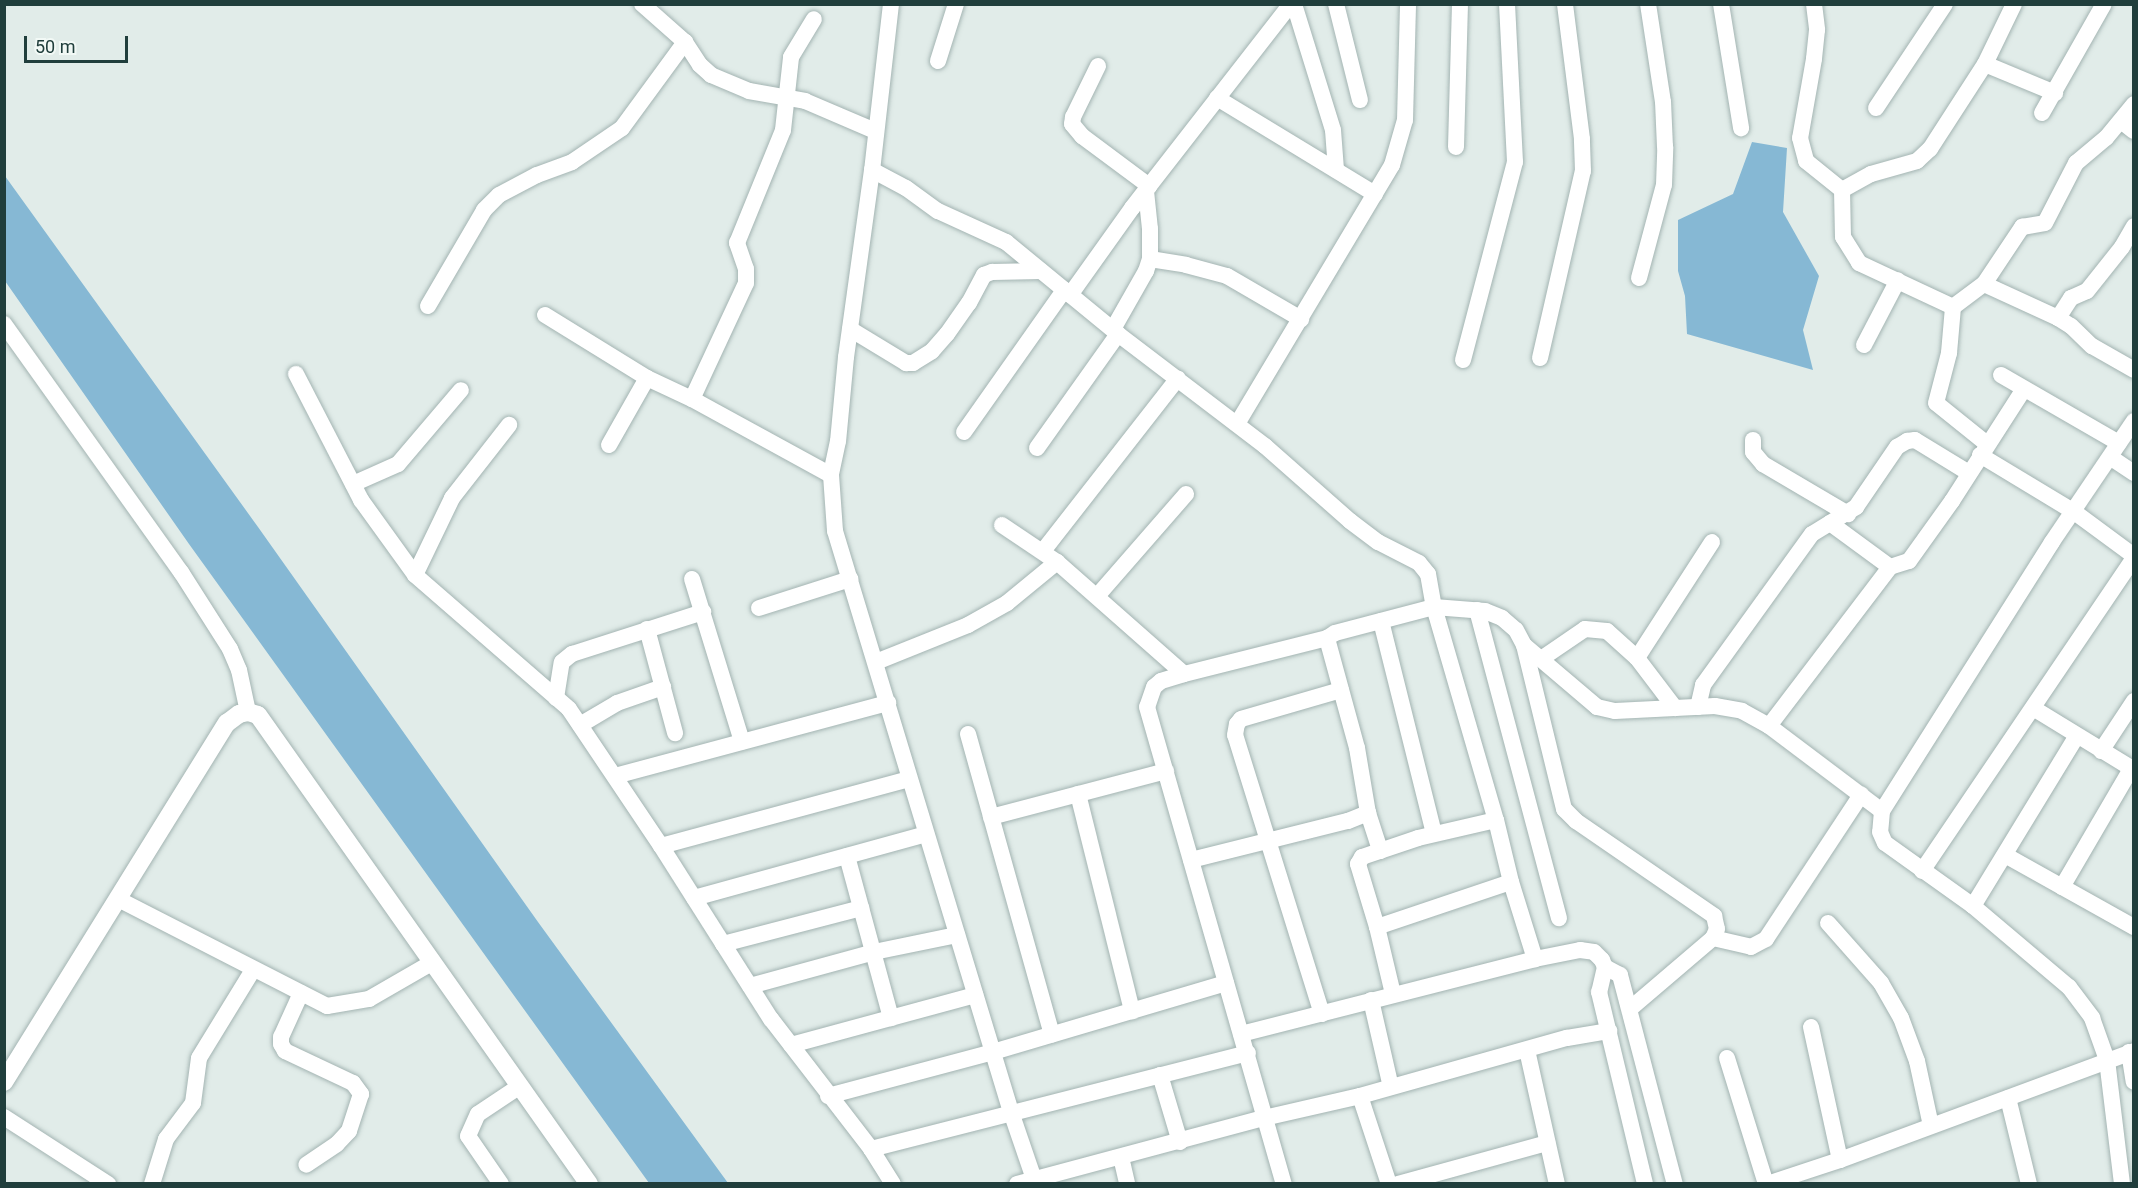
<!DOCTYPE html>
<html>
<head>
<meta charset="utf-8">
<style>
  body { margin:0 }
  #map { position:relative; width:2138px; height:1188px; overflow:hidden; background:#e1ece9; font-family:Roboto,sans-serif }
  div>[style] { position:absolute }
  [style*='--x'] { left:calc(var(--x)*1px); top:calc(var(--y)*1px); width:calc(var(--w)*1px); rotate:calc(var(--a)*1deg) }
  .water>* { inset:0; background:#86b8d4 }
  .roads { filter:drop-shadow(0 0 2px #a3b4b2) drop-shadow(0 0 2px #a3b4b2) }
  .minor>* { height:16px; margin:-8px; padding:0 8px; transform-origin:8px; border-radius:8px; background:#fff }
  .tertiary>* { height:18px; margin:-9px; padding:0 9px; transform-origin:9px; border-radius:9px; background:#fff }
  span { translate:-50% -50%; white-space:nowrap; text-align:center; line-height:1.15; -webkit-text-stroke:5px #f2f9f6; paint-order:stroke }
  .frame { position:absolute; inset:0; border:6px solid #203e3c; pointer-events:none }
  .scale { position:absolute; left:24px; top:36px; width:104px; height:27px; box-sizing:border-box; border:3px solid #203e3c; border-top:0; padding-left:8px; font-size:18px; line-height:21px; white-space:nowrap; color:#203e3c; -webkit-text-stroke:4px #f2f9f6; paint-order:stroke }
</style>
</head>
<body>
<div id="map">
  <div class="water">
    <i style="clip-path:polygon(1752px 142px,1787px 148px,1783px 212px,1819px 276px,1803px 330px,1813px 370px,1687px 334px,1685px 296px,1678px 271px,1678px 220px,1733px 194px)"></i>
    <i style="clip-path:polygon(5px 176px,258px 527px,538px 922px,728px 1183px,649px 1183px,189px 544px,5px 281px)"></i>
  </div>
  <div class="roads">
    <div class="minor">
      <i style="--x:642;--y:4;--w:57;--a:41.5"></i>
      <i style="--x:685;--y:42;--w:27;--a:57"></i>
      <i style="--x:700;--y:65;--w:15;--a:42"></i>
      <i style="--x:711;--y:75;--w:41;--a:22.8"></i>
      <i style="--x:749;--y:91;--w:57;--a:10.1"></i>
      <i style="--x:805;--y:101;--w:76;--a:23.2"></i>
      <i style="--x:891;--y:4;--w:167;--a:96.5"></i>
      <i style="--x:872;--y:170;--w:189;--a:97.9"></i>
      <i style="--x:846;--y:357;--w:84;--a:95.4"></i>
      <i style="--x:838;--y:441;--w:35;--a:102"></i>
      <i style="--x:831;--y:475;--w:56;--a:85.9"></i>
      <i style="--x:835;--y:531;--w:607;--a:73.15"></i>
      <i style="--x:1011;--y:1112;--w:71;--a:71.1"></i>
      <i style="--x:1294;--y:4;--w:132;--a:72.8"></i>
      <i style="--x:1333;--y:130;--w:40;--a:85.7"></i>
      <i style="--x:1336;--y:4;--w:99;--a:76"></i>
      <i style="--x:1721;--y:4;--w:126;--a:80.8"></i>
      <i style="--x:1814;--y:4;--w:26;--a:83"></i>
      <i style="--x:1817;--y:30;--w:29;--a:96"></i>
      <i style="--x:1814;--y:59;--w:80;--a:100"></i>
      <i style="--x:1800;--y:138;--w:24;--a:75"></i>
      <i style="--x:1806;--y:161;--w:46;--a:38.9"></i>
      <i style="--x:1842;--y:190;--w:47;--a:88.8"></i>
      <i style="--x:1843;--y:237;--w:31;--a:58"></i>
      <i style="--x:1859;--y:263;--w:104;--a:25.1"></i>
      <i style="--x:938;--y:61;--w:60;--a:-72.5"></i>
      <i style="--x:1985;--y:64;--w:76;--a:22.5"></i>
      <i style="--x:1098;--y:66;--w:57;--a:116.1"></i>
      <i style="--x:1073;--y:117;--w:7;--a:98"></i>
      <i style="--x:1072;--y:124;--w:16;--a:50"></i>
      <i style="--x:1082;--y:136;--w:84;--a:36.7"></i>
      <i style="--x:1217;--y:98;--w:185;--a:31.3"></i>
      <i style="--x:1876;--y:108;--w:125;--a:-56.4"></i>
      <i style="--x:2042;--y:113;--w:125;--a:-60.4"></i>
      <i style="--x:2121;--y:121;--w:16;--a:38"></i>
      <i style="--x:1456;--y:147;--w:143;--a:-88.4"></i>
      <i style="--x:872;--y:170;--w:38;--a:28"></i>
      <i style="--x:906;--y:188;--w:39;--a:36"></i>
      <i style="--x:938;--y:211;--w:75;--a:24.5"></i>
      <i style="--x:1006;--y:242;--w:145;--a:39.4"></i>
      <i style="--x:1118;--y:334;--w:185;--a:37.3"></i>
      <i style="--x:1265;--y:446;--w:113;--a:41.4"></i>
      <i style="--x:1350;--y:521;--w:35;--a:37"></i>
      <i style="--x:1378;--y:542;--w:46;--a:27.1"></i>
      <i style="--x:1419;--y:563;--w:14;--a:51"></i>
      <i style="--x:1428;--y:574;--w:34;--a:80"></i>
      <i style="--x:1434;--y:607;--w:51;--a:4.5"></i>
      <i style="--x:1485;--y:611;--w:18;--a:22"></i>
      <i style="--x:1502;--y:618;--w:18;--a:41"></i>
      <i style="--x:1516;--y:630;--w:17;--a:62"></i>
      <i style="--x:1524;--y:645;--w:169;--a:76.3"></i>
      <i style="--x:1564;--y:809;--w:17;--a:45"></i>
      <i style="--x:1576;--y:821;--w:168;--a:34.5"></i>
      <i style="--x:1714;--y:916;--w:13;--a:77"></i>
      <i style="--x:1717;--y:929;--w:10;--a:114"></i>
      <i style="--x:1713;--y:938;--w:109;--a:139.5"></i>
      <i style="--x:1842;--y:190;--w:33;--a:-29"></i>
      <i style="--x:1871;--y:174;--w:48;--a:-15.8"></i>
      <i style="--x:1917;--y:161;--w:18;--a:-43"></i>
      <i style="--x:1930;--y:149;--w:101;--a:-57.1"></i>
      <i style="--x:1985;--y:64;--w:67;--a:-64.2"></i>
      <i style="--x:1150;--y:259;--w:36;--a:9"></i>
      <i style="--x:1186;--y:265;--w:42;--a:15"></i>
      <i style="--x:1227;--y:276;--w:86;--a:30.2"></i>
      <i style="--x:1639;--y:278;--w:96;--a:-75"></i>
      <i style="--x:1664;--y:185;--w:38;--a:-88"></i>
      <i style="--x:1665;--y:147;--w:45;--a:-92.5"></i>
      <i style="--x:1663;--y:102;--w:99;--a:-98.7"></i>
      <i style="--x:1984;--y:284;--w:81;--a:24.7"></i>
      <i style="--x:2058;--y:318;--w:15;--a:32"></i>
      <i style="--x:2071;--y:326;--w:29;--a:44"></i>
      <i style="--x:2092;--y:346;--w:48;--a:29.7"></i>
      <i style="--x:1070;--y:295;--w:107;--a:-54.5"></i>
      <i style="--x:1132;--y:208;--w:259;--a:-52.1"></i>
      <i style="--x:428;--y:306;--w:111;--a:-59.7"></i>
      <i style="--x:484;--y:210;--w:21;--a:-45"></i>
      <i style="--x:499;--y:195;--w:43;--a:-27.8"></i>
      <i style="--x:537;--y:175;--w:37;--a:-20"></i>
      <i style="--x:572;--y:162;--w:60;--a:-34.2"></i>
      <i style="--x:622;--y:128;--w:107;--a:-53.8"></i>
      <i style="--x:545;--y:315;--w:120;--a:31.7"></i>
      <i style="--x:647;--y:378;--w:50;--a:25"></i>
      <i style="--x:692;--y:399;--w:158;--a:28.7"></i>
      <i style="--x:2058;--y:318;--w:24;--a:-57"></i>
      <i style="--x:2071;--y:298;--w:17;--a:-24"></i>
      <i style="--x:2087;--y:291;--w:56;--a:-51.5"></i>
      <i style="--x:2122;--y:247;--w:24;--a:-60"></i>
      <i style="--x:4;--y:324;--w:305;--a:54.5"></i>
      <i style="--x:181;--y:572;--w:91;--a:57.5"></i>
      <i style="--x:230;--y:649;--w:23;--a:67"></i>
      <i style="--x:239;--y:670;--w:43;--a:77.9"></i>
      <i style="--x:850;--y:329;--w:66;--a:31.3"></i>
      <i style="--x:906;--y:363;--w:7;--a:0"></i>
      <i style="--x:913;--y:363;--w:22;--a:-32"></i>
      <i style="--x:932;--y:351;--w:23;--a:-49"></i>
      <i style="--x:947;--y:334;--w:38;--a:-55"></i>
      <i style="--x:969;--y:303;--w:32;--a:-62"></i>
      <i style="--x:984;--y:275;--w:9;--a:-21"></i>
      <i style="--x:992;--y:272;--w:49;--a:-1.2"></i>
      <i style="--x:1113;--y:329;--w:67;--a:-60.4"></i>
      <i style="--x:1146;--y:271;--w:13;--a:-72"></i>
      <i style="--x:1150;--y:259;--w:30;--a:-90"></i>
      <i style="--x:1150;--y:229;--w:39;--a:-96"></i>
      <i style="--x:1864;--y:345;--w:73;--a:-62.4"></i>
      <i style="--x:1540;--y:358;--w:192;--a:-77.1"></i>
      <i style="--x:1583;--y:171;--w:32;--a:-92"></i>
      <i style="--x:1582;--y:139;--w:136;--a:-97.2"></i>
      <i style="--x:1463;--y:360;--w:205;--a:-75.3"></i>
      <i style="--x:1515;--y:162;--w:158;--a:-92.9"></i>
      <i style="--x:296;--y:374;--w:142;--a:62.7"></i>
      <i style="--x:361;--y:500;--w:92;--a:54.2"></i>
      <i style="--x:415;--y:575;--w:204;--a:41"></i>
      <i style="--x:569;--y:709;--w:165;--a:56.1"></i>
      <i style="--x:661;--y:846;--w:205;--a:57.6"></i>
      <i style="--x:771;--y:1019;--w:164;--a:52.4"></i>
      <i style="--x:871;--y:1149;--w:41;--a:57.8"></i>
      <i style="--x:2001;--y:375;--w:136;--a:30"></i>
      <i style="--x:692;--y:399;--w:128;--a:-65"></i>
      <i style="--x:746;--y:283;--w:14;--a:-90"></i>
      <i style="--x:746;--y:269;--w:28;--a:-109"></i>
      <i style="--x:737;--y:243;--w:122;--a:-67.8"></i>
      <i style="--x:783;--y:130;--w:73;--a:-83.7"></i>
      <i style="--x:791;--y:57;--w:44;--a:-58.8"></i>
      <i style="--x:1237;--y:424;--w:302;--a:-59.1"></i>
      <i style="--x:1392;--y:165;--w:47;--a:-73.9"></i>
      <i style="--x:1405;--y:120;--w:116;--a:-88.5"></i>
      <i style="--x:964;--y:432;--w:174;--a:-54.8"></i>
      <i style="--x:1753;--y:440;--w:12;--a:90"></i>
      <i style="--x:1753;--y:452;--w:16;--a:50"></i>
      <i style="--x:1763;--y:464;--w:99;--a:30.5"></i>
      <i style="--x:1987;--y:444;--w:65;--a:-141.2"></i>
      <i style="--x:1936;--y:403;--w:52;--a:-75.4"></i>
      <i style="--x:1949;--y:353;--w:46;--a:-85"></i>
      <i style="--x:1953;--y:307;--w:39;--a:-37"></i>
      <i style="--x:1984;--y:284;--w:69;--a:-56.3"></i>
      <i style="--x:2022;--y:227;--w:23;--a:-10"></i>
      <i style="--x:2045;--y:223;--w:68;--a:-62.7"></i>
      <i style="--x:2076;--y:163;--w:39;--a:-40"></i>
      <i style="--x:2106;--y:138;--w:44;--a:-50.5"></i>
      <i style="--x:609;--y:445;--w:77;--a:-60.4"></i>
      <i style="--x:1037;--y:448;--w:140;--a:-54.6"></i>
      <i style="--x:1980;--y:455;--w:109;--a:31.1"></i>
      <i style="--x:2073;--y:511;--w:76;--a:36.4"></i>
      <i style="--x:2110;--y:457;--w:29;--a:34"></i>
      <i style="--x:353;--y:484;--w:49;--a:-24"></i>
      <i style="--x:398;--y:464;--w:97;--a:-49.6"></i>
      <i style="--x:1830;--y:523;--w:74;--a:36.3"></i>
      <i style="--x:1002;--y:525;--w:66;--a:33.9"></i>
      <i style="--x:1057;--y:562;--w:169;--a:41.4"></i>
      <i style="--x:1184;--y:674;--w:24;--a:163"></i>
      <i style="--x:1161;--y:681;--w:9;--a:139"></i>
      <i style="--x:1154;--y:687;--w:21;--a:109"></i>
      <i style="--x:1147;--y:707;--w:496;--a:74"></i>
      <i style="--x:1043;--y:551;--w:219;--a:-52"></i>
      <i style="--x:415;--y:575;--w:85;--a:-64.3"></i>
      <i style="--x:452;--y:498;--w:93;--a:-52"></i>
      <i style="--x:692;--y:579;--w:170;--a:72.9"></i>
      <i style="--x:1098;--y:595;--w:134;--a:-48.9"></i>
      <i style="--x:759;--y:608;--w:96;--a:-17.7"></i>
      <i style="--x:1477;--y:610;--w:319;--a:75.1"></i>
      <i style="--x:1381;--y:621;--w:219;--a:76"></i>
      <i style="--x:647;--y:629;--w:108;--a:74.9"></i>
      <i style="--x:1524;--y:645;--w:96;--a:40.3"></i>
      <i style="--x:1597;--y:707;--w:18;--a:13"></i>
      <i style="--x:1615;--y:711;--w:100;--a:-2.9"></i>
      <i style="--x:1715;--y:706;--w:27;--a:10"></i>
      <i style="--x:1742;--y:711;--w:31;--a:29"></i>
      <i style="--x:1769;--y:726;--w:141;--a:37"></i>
      <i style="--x:1882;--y:811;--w:318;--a:-57.7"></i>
      <i style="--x:2052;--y:542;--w:146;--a:-55.9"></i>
      <i style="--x:1637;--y:658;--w:138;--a:-57.1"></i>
      <i style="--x:1541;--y:659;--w:53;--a:-34.3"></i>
      <i style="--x:1585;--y:629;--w:22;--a:5"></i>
      <i style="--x:1607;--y:631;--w:40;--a:42"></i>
      <i style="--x:1637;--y:658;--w:63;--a:52.8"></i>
      <i style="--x:876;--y:662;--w:99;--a:-21.9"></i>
      <i style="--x:968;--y:625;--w:45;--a:-29.4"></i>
      <i style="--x:1007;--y:603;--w:65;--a:-39.4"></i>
      <i style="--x:1184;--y:674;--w:147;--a:-14.1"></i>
      <i style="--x:556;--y:698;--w:36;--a:-81"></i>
      <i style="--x:562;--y:662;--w:13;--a:-39"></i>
      <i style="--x:572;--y:654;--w:138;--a:-17.8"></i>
      <i style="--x:1698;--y:707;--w:23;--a:-77"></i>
      <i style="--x:1703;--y:685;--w:186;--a:-54.2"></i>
      <i style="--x:1812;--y:534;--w:52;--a:-31.5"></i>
      <i style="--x:1856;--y:507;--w:73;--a:-55.7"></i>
      <i style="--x:1897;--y:447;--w:12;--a:-31"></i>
      <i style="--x:1907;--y:441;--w:8;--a:-7"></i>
      <i style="--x:1915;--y:440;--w:63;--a:31.4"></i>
      <i style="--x:2033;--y:708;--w:119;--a:31.5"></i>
      <i style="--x:580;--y:725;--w:43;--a:-30.7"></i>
      <i style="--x:617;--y:703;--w:49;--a:-19.2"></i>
      <i style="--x:1769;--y:726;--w:200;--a:-52.7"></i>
      <i style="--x:1890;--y:567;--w:20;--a:-18"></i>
      <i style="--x:1909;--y:561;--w:74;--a:-54.4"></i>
      <i style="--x:1952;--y:501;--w:133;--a:-57.3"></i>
      <i style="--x:968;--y:734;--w:312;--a:74.4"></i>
      <i style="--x:2101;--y:751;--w:60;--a:-56.6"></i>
      <i style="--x:615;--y:776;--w:283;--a:-15"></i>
      <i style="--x:1078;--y:794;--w:224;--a:76"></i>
      <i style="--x:1882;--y:811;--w:21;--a:95"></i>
      <i style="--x:1880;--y:832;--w:12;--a:66"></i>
      <i style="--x:1885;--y:843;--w:108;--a:35.6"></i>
      <i style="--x:1973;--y:906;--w:126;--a:40.2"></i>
      <i style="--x:2069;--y:987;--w:39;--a:53"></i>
      <i style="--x:2092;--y:1018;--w:45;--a:70.3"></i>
      <i style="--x:2107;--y:1060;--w:125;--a:83.1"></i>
      <i style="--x:1368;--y:813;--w:40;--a:72"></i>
      <i style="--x:991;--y:817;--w:181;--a:-14.7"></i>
      <i style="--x:661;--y:846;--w:257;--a:-15.1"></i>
      <i style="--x:2005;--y:855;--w:148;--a:29.2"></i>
      <i style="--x:847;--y:856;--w:168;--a:74.8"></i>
      <i style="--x:1191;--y:860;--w:162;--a:-14"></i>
      <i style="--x:1348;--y:821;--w:22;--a:-22"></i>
      <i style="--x:1368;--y:813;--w:66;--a:-99.6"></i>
      <i style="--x:1357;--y:748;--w:114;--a:-105.3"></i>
      <i style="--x:1327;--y:638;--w:9;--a:-32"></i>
      <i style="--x:1335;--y:633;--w:102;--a:-14.7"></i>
      <i style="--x:1434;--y:607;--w:222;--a:73.8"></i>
      <i style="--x:1496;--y:820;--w:64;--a:76.4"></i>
      <i style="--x:1511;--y:882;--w:81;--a:72.7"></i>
      <i style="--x:1922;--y:871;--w:378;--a:-55.9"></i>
      <i style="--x:2062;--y:887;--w:137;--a:-59.7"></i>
      <i style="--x:694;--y:898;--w:241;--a:-15.4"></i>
      <i style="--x:118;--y:899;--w:235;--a:27.1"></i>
      <i style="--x:327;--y:1006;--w:43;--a:-9.5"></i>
      <i style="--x:369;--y:999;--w:74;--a:-30"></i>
      <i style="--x:1973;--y:906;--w:198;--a:-58.6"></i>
      <i style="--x:1828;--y:923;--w:80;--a:48.5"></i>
      <i style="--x:1881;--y:983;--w:40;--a:60.3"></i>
      <i style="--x:1901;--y:1018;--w:46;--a:69.6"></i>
      <i style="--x:1917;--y:1061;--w:66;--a:77.8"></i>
      <i style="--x:1377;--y:927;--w:141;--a:-18.6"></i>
      <i style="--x:1713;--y:938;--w:39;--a:13"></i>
      <i style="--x:1751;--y:947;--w:17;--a:-28"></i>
      <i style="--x:1766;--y:939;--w:173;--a:-56.6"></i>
      <i style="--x:723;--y:944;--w:143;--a:-14.6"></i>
      <i style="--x:1605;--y:967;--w:26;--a:103"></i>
      <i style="--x:1599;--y:992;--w:197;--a:76.5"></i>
      <i style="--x:750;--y:986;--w:129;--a:-15.3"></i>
      <i style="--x:874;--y:952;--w:85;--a:-11.6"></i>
      <i style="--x:301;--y:993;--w:48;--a:114.4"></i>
      <i style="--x:281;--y:1037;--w:7;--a:90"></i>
      <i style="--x:281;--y:1044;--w:8;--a:60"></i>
      <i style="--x:285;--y:1051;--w:75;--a:25.2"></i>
      <i style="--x:353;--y:1083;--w:14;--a:54"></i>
      <i style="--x:361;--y:1094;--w:39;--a:108"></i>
      <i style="--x:349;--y:1131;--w:18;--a:133"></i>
      <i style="--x:337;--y:1144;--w:37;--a:146"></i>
      <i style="--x:1393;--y:994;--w:69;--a:-103.4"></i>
      <i style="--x:1377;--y:927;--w:66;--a:-106.8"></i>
      <i style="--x:1358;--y:864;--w:8;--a:-60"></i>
      <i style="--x:1362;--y:857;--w:59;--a:-18.7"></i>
      <i style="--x:1418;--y:838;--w:80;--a:-13"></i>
      <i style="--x:1371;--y:1000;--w:89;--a:77.1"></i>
      <i style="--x:1322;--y:1014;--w:292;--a:-107.3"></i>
      <i style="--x:1235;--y:735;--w:11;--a:-80"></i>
      <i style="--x:1237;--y:724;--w:6;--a:-51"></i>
      <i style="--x:1241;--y:719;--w:104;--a:-16.2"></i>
      <i style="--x:1811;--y:1027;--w:136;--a:77.7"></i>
      <i style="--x:1241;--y:1034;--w:303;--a:-14.3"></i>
      <i style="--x:1535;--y:959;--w:46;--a:-11.3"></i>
      <i style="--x:1580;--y:950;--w:14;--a:8"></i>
      <i style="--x:1594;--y:952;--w:11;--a:45"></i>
      <i style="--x:1602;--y:960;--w:8;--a:67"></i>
      <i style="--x:1605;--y:967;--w:17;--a:28"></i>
      <i style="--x:1620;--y:975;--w:216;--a:75.3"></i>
      <i style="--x:791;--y:1045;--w:191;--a:-15.2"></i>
      <i style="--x:1527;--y:1050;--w:137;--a:77.4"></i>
      <i style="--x:2129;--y:1052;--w:30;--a:81"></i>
      <i style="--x:1727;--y:1058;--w:132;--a:72.8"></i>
      <i style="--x:1160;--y:1075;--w:70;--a:73.4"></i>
      <i style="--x:828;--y:1096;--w:171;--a:-14.9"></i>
      <i style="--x:993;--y:1052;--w:243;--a:-16.5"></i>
      <i style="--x:1360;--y:1096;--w:93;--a:71.8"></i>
      <i style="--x:2008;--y:1098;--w:89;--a:76.3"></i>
      <i style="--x:4;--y:1117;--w:124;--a:32.8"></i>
      <i style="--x:871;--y:1149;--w:389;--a:-14.3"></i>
      <i style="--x:1121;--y:1157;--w:28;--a:77"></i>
      <i style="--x:152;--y:1184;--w:47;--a:-72.7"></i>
      <i style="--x:166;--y:1139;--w:45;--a:-53.1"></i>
      <i style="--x:193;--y:1103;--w:45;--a:-82.4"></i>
      <i style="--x:199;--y:1058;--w:103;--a:-58.5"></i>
      <i style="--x:501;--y:1184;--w:58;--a:-124.5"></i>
      <i style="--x:468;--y:1136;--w:24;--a:-66"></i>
      <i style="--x:478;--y:1114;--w:50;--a:-33.7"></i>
      <i style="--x:1017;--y:1184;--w:256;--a:-15"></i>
      <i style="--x:1264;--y:1118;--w:98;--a:-12.9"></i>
      <i style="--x:1360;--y:1096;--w:215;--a:-15.7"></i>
      <i style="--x:1567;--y:1038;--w:43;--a:-9.5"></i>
      <i style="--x:1398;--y:1184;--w:155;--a:-15.4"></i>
      <i style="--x:1767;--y:1184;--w:77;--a:-18.2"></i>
      <i style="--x:1840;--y:1160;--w:314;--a:-20.3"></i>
    </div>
    <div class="tertiary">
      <i style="--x:4;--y:1082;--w:423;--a:-58.2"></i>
      <i style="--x:227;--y:723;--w:15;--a:-37"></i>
      <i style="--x:239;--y:714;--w:9;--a:-13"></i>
      <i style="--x:248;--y:712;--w:10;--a:17"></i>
      <i style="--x:258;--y:715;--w:574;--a:54.79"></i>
    </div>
  </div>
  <div class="frame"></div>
  <div class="scale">50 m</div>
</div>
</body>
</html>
